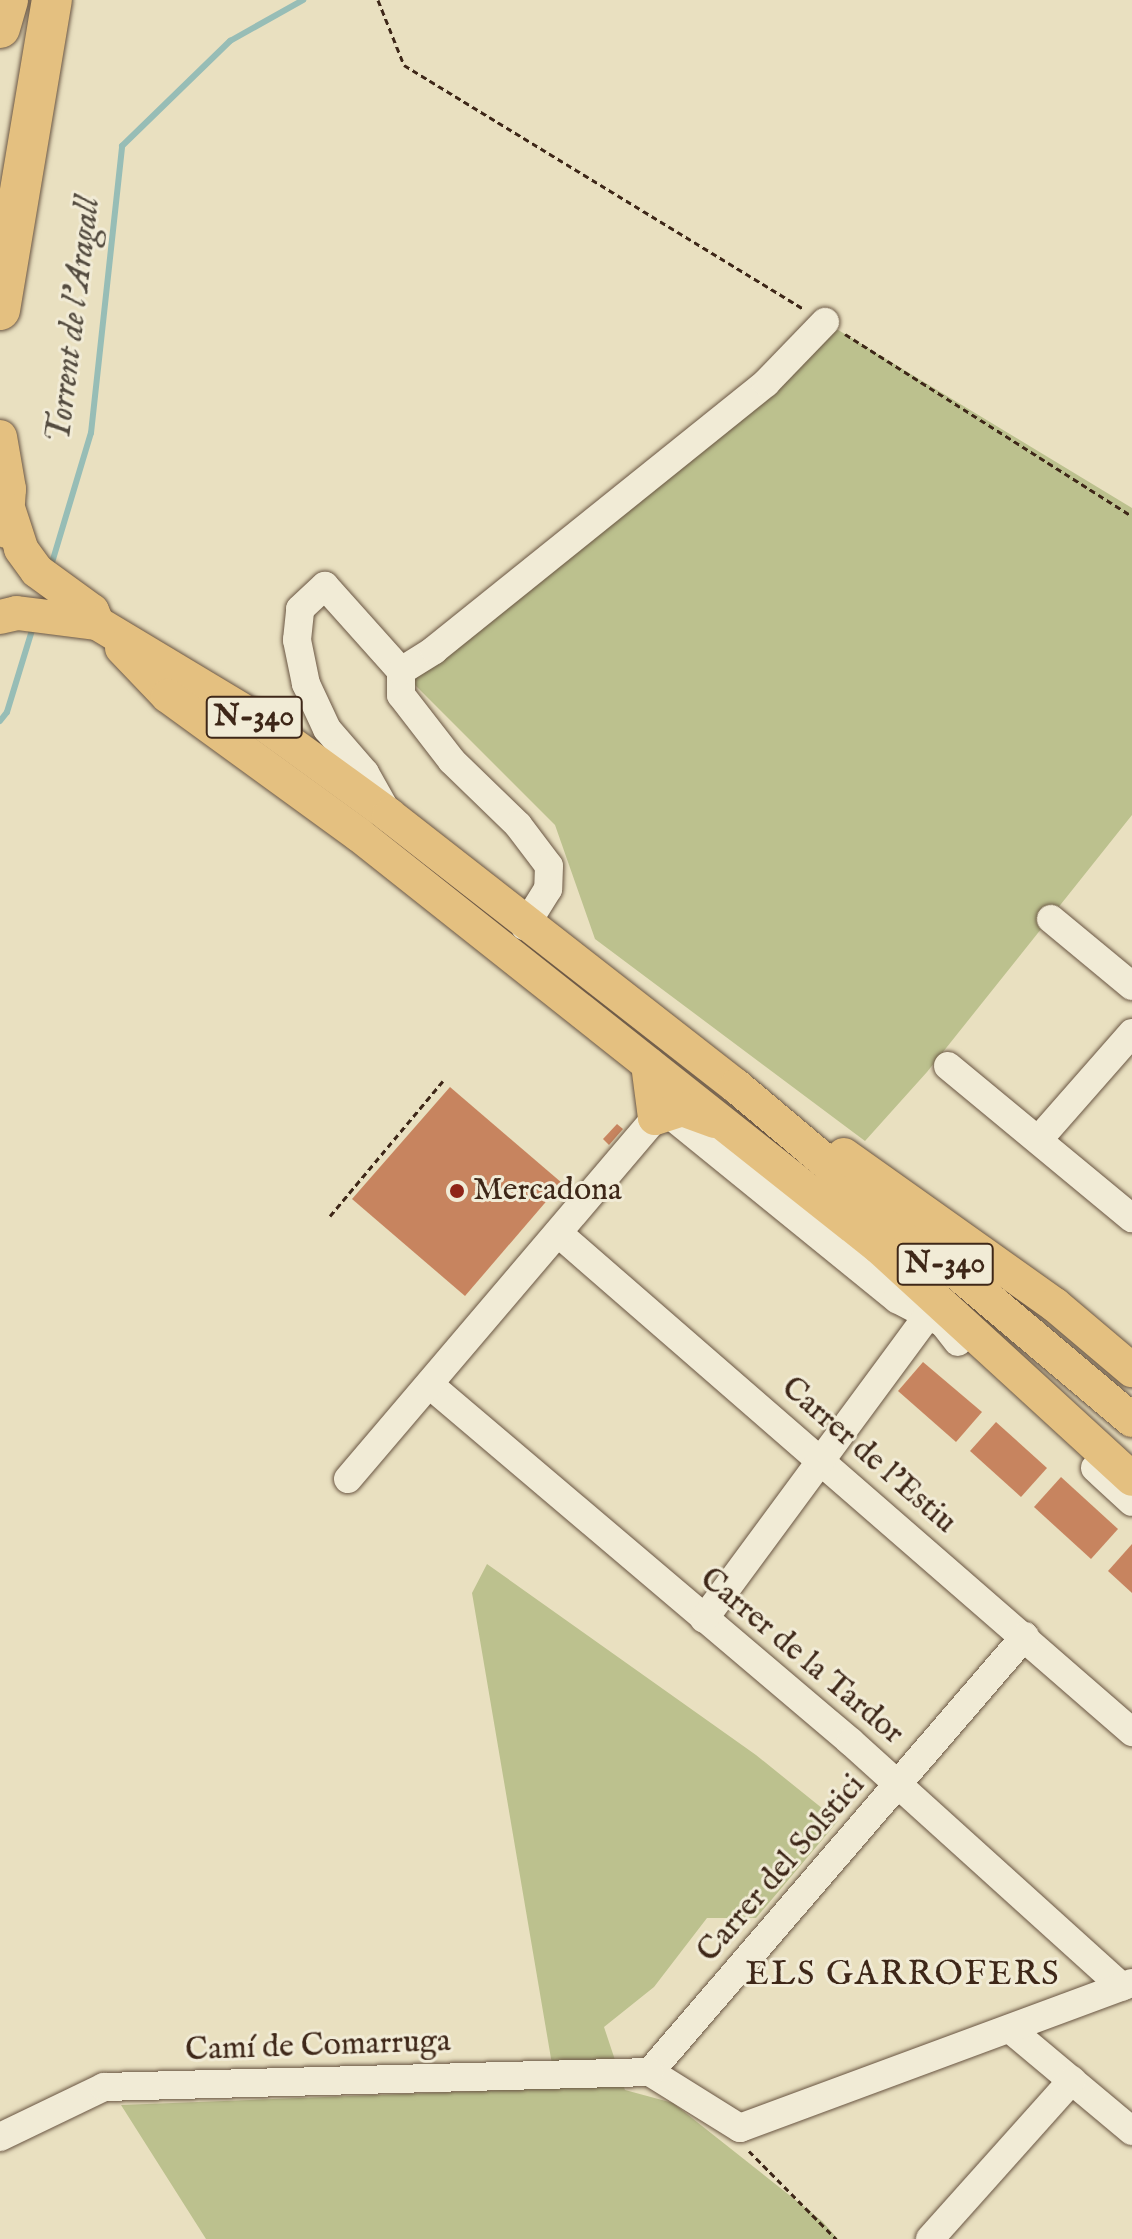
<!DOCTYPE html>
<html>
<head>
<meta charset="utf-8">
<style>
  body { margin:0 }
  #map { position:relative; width:1132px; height:2239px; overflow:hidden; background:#e9e0c0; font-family:"IM FELL English",serif }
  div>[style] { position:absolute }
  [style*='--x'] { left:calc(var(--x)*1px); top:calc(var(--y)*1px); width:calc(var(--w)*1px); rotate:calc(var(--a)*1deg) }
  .green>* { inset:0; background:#bcc18e }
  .stream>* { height:6px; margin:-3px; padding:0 3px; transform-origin:3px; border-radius:3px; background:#97bdb6 }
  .building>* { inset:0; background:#c7845f }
  .path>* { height:3px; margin-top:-1.5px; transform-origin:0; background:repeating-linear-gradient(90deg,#3e2718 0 6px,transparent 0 10px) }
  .roads { filter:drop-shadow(0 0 2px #695542) drop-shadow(0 0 2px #695542) }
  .minor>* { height:28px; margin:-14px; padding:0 14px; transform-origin:14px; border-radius:14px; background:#f1ebd6 }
  .major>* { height:34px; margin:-17px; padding:0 17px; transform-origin:17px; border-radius:17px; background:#e4c080 }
  .highway>* { height:40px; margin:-20px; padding:0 20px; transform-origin:20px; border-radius:20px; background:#e4c080 }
  .dots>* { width:22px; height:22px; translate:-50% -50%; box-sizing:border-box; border:4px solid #f1ebd6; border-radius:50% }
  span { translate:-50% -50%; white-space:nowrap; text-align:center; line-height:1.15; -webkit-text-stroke:6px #f1ebd6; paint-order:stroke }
  .shield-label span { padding:2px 6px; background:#f1ebd6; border:2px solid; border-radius:6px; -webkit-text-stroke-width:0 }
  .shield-label { font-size:30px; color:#3e2718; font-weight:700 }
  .poi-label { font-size:32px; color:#3e2718 }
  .left { translate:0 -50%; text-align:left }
  .street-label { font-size:32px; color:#3e2718 }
  .water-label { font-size:34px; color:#544c40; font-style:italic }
  .neighbourhood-label { font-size:34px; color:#3e2718; letter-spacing:2px }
</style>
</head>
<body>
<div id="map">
  <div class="green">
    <i style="clip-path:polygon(825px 322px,1132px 508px,1132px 815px,927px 1072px,865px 1141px,595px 939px,555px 825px,401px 671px)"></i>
    <i style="clip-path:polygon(487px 1564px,756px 1755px,838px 1821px,756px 1918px,707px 1918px,654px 1987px,604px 2027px,625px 2090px,673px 2103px,822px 2221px,838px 2239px,206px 2239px,121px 2105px,556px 2088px,472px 1593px)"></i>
  </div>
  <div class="stream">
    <i style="--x:51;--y:566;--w:139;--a:-73.3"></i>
    <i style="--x:91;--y:433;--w:289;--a:-83.8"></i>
    <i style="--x:122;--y:146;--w:151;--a:-44.2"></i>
    <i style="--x:230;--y:41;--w:84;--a:-29.3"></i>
    <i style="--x:0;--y:721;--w:11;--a:-52"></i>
    <i style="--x:7;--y:712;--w:89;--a:-73"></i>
  </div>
  <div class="building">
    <i style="clip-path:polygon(450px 1087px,562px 1183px,465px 1296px,352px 1199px)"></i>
    <i style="clip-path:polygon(617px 1124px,623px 1129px,609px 1145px,603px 1139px)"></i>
    <i style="clip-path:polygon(923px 1362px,982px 1412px,956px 1442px,898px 1391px)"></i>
    <i style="clip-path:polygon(996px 1422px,1047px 1468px,1021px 1497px,970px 1451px)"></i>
    <i style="clip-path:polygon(1061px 1477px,1118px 1529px,1091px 1559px,1034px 1507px)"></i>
    <i style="clip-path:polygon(1132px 1544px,1132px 1593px,1108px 1571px)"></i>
  </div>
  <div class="path">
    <i style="--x:378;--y:0;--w:70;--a:68.2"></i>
    <i style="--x:404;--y:65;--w:469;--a:31.4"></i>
    <i style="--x:845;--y:334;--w:340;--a:32.4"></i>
    <i style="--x:330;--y:1216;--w:176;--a:-50.1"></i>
    <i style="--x:749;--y:2151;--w:124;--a:45.3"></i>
  </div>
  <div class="roads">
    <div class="minor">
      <i style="--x:401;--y:671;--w:24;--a:90"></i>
      <i style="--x:401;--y:695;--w:83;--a:52.3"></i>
      <i style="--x:452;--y:761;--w:92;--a:44.1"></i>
      <i style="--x:518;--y:825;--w:51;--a:52.9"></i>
      <i style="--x:549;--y:866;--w:23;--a:92"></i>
      <i style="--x:548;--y:889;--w:44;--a:121.9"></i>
      <i style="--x:387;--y:812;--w:45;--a:-119.4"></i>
      <i style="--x:365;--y:773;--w:58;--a:-130.8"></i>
      <i style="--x:327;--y:729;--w:50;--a:-115"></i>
      <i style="--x:306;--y:684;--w:45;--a:-101.6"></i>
      <i style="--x:297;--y:640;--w:31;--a:-84"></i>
      <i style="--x:300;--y:609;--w:34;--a:-43"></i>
      <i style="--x:325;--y:586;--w:114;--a:48.2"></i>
      <i style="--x:401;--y:671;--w:39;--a:-32"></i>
      <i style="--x:434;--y:650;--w:426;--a:-38.8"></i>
      <i style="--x:766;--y:383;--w:85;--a:-46"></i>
      <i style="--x:1051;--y:919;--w:105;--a:39.6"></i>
      <i style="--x:948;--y:1066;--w:239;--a:39.6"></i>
      <i style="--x:669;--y:1114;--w:294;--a:39.1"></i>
      <i style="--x:897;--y:1299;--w:52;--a:27.6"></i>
      <i style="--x:943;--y:1323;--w:24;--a:52"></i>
      <i style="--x:1039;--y:1139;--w:141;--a:-48.7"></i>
      <i style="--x:558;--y:1233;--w:761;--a:41"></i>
      <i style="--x:430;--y:1385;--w:552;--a:40.3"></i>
      <i style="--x:851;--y:1742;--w:365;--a:42.1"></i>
      <i style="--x:1095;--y:1468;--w:50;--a:42.6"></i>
      <i style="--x:348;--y:1479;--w:474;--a:-49.6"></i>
      <i style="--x:704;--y:1619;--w:375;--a:-53.6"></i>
      <i style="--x:1010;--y:2029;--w:159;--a:39.9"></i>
      <i style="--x:650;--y:2072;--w:575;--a:-49.3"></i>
      <i style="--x:650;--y:2072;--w:106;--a:31.9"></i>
      <i style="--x:740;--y:2128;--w:418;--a:-20.3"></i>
      <i style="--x:0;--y:2137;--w:115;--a:-25.7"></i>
      <i style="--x:104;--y:2087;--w:546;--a:-1.57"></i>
      <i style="--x:930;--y:2239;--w:213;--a:-48.2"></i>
    </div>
    <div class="major">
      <i style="--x:0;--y:437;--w:53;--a:80.2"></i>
      <i style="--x:9;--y:489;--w:42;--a:94.1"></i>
      <i style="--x:9;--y:511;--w:40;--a:72"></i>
      <i style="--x:21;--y:549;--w:27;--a:54"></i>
      <i style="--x:37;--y:571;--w:68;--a:36"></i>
      <i style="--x:92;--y:611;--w:13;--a:67"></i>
      <i style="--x:0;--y:617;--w:17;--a:-13"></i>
      <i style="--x:17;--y:613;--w:81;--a:7.1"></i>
      <i style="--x:97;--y:623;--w:187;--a:31"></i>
      <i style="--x:257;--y:719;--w:163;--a:36"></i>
      <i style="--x:389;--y:815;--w:440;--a:38"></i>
      <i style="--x:736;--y:1086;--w:518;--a:40.15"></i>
      <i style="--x:122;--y:648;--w:66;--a:46.2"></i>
      <i style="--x:168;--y:696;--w:235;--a:36"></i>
      <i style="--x:358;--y:834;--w:665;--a:38.4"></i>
      <i style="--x:879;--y:1247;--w:343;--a:42.5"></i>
      <i style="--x:648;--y:1064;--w:54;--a:82.6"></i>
      <i style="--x:655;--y:1118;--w:28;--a:-18"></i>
      <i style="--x:682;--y:1109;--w:35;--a:20"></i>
      <i style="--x:844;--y:1155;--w:259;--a:35.4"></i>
      <i style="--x:1055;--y:1305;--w:101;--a:40.2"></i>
    </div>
    <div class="highway">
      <i style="--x:0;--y:28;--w:29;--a:-74"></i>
      <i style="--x:0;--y:310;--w:314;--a:-80.5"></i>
    </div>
  </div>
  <div class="dots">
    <i style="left:457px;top:1191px;background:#8f2418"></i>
  </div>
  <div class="shield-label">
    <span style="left:254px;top:717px">N-340</span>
    <span style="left:945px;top:1264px">N-340</span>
  </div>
  <div class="poi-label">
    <span class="left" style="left:473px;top:1191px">Mercadona</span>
  </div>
  <div class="street-label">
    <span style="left:868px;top:1456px;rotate:41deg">Carrer de l'Estiu</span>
    <span style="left:801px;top:1657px;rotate:40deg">Carrer de la Tardor</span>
    <span style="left:782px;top:1869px;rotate:-49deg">Carrer del Solstici</span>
    <span style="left:318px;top:2047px;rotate:-2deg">Camí de Comarruga</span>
  </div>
  <div class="water-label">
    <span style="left:74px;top:320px;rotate:-83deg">Torrent de l'Aragall</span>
  </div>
  <div class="neighbourhood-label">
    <span style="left:903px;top:1975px">ELS GARROFERS</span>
  </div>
</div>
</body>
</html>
